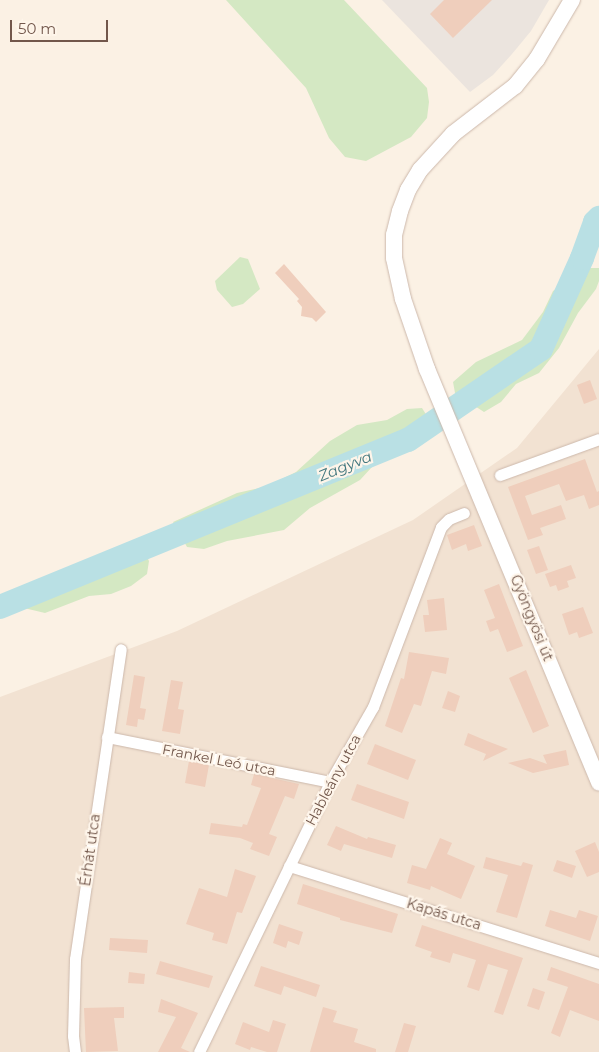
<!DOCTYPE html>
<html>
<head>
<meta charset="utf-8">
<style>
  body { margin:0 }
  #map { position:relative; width:599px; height:1052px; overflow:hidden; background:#fbf1e4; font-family:Montserrat,sans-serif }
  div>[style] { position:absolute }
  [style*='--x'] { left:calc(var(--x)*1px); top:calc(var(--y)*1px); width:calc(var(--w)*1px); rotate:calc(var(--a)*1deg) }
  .residential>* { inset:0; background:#f2e2d2 }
  .industrial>* { inset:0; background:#ebe4de }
  .green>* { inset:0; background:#d4e8c3 }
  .river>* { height:24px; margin:-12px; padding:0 12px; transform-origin:12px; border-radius:12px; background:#b9e0e4 }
  .building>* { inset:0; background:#efcebc }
  .roads { filter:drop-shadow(0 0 1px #ccb8ab) drop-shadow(0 0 1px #ccb8ab) }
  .street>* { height:11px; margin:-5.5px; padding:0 5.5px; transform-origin:5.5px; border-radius:5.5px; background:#fff }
  .secondary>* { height:16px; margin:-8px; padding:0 8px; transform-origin:8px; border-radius:8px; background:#fff }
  span { translate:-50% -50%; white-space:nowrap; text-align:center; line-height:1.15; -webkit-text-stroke:4.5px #fef5ea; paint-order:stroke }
  .street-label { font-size:14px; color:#72574b }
  .water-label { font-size:15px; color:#42777e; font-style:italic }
  .scale { position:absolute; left:10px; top:20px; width:98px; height:22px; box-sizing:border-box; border:2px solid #72574b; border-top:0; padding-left:6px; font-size:15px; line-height:18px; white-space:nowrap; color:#72574b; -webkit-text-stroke:4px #fef5ea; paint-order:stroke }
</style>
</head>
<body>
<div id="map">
  <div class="residential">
    <i style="clip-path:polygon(599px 349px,599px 1052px,0 1052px,0 697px,177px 631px,413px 520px,517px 448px)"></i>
  </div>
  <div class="industrial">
    <i style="clip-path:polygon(382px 0,549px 0,531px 31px,512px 54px,493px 75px,470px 92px)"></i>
  </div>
  <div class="green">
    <i style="clip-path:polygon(226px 0,344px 0,427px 88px,429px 102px,427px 118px,411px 137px,366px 161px,345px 157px,329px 138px,306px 88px)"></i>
    <i style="clip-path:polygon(240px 257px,248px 259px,260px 289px,243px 304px,232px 307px,217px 290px,215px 281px)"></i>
    <i style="clip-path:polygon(586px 268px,599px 268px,599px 281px,596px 289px,578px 313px,559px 348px,539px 373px,516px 384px,501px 402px,484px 412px,455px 393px,453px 382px,476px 362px,522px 340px,543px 312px,553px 291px)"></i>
    <i style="clip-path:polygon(422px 408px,427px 416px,418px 443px,372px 467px,360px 480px,310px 508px,284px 530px,227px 541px,204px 549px,187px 547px,173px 522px,237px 493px,268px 486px,296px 472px,330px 441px,357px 425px,387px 420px,407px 409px)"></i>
    <i style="clip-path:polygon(139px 541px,149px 561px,147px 574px,131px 586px,111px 594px,89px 596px,45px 613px,24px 608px,21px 590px)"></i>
  </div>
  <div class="river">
    <i style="--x:0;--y:607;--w:441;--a:-22.3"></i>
    <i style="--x:408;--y:440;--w:161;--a:-34.4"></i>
    <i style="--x:541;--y:349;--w:100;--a:-65.7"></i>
    <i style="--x:582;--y:258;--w:38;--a:-70"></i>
    <i style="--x:595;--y:222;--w:6;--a:-45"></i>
  </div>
  <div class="building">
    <i style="clip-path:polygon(444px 0,492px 0,453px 38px,430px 14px)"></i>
    <i style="clip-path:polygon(284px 264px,326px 312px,316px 322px,312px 318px,301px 316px,302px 307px,297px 301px,299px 299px,275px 273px)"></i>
    <i style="clip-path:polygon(590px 380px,597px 399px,584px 404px,577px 385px)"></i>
    <i style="clip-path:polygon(585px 459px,597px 492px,599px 491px,599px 505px,589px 509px,584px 495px,566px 501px,559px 484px,525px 496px,532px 515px,561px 505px,566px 519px,540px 528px,543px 535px,528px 540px,508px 487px)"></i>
    <i style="clip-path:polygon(474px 525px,482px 546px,468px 551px,466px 544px,452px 550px,447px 535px)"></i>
    <i style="clip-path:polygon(539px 546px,548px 570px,536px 574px,527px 550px)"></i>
    <i style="clip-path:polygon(571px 565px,576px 578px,567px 581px,569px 587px,558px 591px,556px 585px,550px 587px,545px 574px)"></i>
    <i style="clip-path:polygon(499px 584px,523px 646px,507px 652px,498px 629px,490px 632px,486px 621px,495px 618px,484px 590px)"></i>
    <i style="clip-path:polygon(444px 598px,447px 630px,425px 632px,423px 615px,429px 615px,427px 600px)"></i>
    <i style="clip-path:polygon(583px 607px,593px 633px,579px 638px,577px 632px,569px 635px,562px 614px)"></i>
    <i style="clip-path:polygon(409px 652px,449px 658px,446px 674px,432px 671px,421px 706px,414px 704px,402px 733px,385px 726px,401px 678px,404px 679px)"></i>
    <i style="clip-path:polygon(526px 670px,549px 726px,533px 733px,509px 678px)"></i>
    <i style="clip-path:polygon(134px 675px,145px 677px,140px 708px,146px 709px,144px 720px,138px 719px,137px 727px,126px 725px)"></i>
    <i style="clip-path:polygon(171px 680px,183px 682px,178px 709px,184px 710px,180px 734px,162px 731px)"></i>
    <i style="clip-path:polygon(448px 691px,460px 696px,455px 712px,442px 708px)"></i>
    <i style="clip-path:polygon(468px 733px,487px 741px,508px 749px,483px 761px,486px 754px,464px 745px)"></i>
    <i style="clip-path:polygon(375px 744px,416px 760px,408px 780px,367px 764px)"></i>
    <i style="clip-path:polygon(566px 750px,569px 765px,533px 773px,508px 763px,530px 758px,547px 764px,543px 755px)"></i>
    <i style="clip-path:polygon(189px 761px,209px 765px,205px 787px,185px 783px)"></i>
    <i style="clip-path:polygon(254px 774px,299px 784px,294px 799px,285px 796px,269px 834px,277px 837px,269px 856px,250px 849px,253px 843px,240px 838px,209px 834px,211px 823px,242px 827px,243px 824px,247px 825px,261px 788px,251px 785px)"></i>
    <i style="clip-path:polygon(357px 784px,409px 802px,404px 819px,351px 800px)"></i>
    <i style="clip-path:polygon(336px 826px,367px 839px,368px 837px,396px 845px,392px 858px,344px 844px,341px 851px,327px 845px)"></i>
    <i style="clip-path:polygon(440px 838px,452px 843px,447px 854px,475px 866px,461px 899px,431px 886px,430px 890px,407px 883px,412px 865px,426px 869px)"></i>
    <i style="clip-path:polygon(595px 842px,599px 852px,599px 872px,587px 877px,575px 851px)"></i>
    <i style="clip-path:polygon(486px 857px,521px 866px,523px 862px,533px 865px,517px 918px,496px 912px,508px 875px,483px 868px)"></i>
    <i style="clip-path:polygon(557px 860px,576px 866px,572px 878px,553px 871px)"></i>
    <i style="clip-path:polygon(235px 869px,256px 876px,242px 913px,237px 912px,227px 944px,212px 940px,214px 933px,186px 924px,199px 888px,227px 897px)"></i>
    <i style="clip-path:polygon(303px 884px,398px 914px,392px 933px,340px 920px,340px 918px,297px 904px)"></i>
    <i style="clip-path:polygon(550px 910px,576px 918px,579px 910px,598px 916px,590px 941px,545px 926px)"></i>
    <i style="clip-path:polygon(279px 924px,303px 932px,299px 945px,288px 941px,286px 948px,273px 943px)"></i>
    <i style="clip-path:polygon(422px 925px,523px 958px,503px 1015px,494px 1012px,508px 970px,488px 964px,479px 991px,467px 987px,476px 960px,453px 953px,450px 963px,430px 957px,432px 952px,415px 946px)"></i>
    <i style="clip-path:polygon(110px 938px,148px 940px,147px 953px,109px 950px)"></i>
    <i style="clip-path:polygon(160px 961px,213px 976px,209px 988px,156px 974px)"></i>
    <i style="clip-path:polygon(261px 966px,320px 985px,316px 997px,284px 986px,281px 995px,254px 986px)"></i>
    <i style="clip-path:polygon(551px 967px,599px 984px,599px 1021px,570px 1010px,560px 1037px,551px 1033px,568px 987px,547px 980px)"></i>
    <i style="clip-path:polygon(129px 972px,145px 974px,144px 984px,128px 983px)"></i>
    <i style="clip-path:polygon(533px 988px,545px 992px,539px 1010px,527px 1006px)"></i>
    <i style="clip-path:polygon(161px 999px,198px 1013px,181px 1048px,190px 1052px,158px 1052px,176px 1017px,158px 1012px)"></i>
    <i style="clip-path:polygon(124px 1007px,124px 1018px,114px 1018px,118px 1051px,86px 1052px,84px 1008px)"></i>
    <i style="clip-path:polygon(323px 1007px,337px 1011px,333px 1022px,358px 1029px,354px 1042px,376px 1049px,376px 1052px,310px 1052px)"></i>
    <i style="clip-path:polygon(273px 1020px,286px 1024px,277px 1052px,267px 1052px,251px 1047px,250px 1050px,235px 1044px,243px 1022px,269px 1032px)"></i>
    <i style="clip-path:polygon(404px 1023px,416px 1026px,408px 1052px,395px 1052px)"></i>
  </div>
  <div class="roads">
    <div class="street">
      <i style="--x:500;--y:475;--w:105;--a:-20"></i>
      <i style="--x:107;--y:737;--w:227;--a:11.4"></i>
      <i style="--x:289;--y:866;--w:325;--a:17.4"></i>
      <i style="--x:75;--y:1052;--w:16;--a:-97"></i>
      <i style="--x:73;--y:1036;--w:77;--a:-88.5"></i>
      <i style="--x:75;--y:959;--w:313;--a:-81.6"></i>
      <i style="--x:199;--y:1052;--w:300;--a:-64.1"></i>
      <i style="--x:330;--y:782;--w:86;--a:-60.2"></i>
      <i style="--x:373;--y:707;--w:192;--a:-69.3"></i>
      <i style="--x:441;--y:527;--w:11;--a:-45"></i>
      <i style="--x:449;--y:519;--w:16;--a:-22"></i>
    </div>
    <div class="secondary">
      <i style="--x:572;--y:0;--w:69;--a:120.7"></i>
      <i style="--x:537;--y:59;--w:35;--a:129"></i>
      <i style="--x:515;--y:86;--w:78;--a:142.3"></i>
      <i style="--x:453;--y:134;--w:49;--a:132.5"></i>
      <i style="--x:420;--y:170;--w:23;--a:121"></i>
      <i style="--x:408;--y:190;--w:22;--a:111"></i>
      <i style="--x:400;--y:211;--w:25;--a:104"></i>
      <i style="--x:394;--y:235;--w:23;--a:90"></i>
      <i style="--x:394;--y:258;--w:42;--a:77.6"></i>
      <i style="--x:403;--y:299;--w:74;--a:71.1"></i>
      <i style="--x:427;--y:369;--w:448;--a:67.4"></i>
    </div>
  </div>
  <div class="street-label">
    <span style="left:532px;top:618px;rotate:68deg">Gyöngyösi út</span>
    <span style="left:219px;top:760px;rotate:11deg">Frankel Leó utca</span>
    <span style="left:333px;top:780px;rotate:-62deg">Hableány utca</span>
    <span style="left:90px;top:850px;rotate:-82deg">Érhát utca</span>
    <span style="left:444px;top:914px;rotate:17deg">Kapás utca</span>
  </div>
  <div class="water-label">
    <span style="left:345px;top:466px;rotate:-22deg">Zagyva</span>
  </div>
  <div class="scale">50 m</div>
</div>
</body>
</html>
